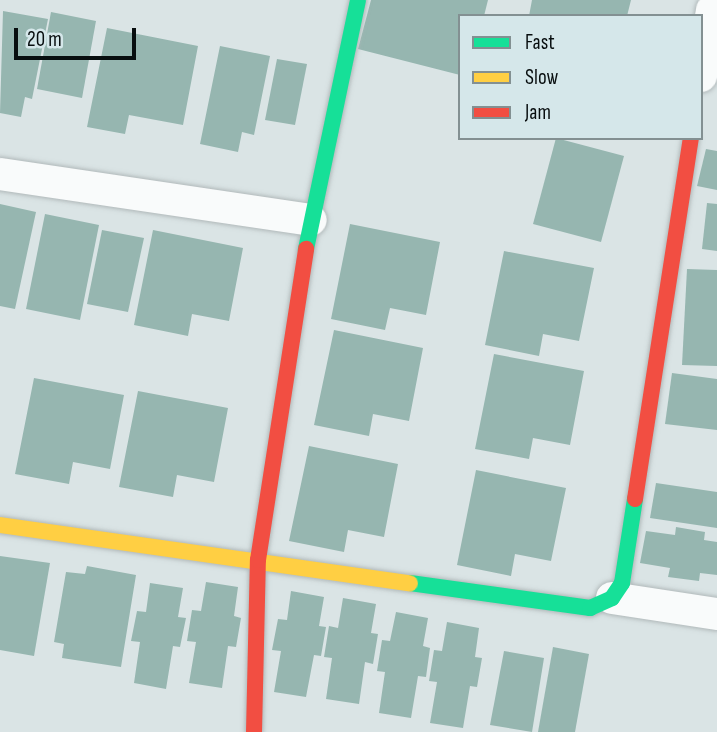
<!DOCTYPE html>
<html>
<head>
<meta charset="utf-8">
<style>
  body { margin:0 }
  #map { position:relative; width:717px; height:732px; overflow:hidden; background:#dae4e5; font-family:"Sofia Sans Condensed",sans-serif }
  div>[style] { position:absolute }
  [style*='--x'] { left:calc(var(--x)*1px); top:calc(var(--y)*1px); width:calc(var(--w)*1px); rotate:calc(var(--a)*1deg) }
  .building>* { inset:0; background:#96b6b0 }
  .roads { filter:drop-shadow(0 0 2px #b1b9ba) drop-shadow(0 0 2px #b1b9ba) }
  .street>* { height:32px; margin:-16px; padding:0 16px; transform-origin:16px; border-radius:16px; background:#f9fbfb }
  .fast>* { height:16px; margin:-8px; padding:0 8px; transform-origin:8px; border-radius:8px; background:#16e098 }
  .slow>* { height:16px; margin:-8px; padding:0 8px; transform-origin:8px; border-radius:8px; background:#ffcf43 }
  .jam>* { height:16px; margin:-8px; padding:0 8px; transform-origin:8px; border-radius:8px; background:#f24e42 }
  span { translate:-50% -50%; white-space:nowrap; text-align:center; line-height:1.15; -webkit-text-stroke:5px #d5e7ea; paint-order:stroke }
  .legend { position:absolute; left:458px; top:14px; width:245px; height:126px; box-sizing:border-box; background:#d5e7ea; border:2px solid #839092; margin:0; padding:9px 12px; list-style:none; font-size:21px; color:#080e0f }
  .legend li { display:flex; align-items:center; gap:14px; height:35px }
  .legend b { width:35px; border:2px solid #839092 }
  .scale { position:absolute; left:14px; top:28px; width:122px; height:32px; box-sizing:border-box; border:4px solid #080e0f; border-top:0; padding-left:9px; font-size:21px; line-height:24px; white-space:nowrap; color:#080e0f; -webkit-text-stroke:5px #d5e7ea; paint-order:stroke }
</style>
</head>
<body>
<div id="map">
  <div class="building">
    <i style="clip-path:polygon(371px 0,488px 0,484px 16px,460px 16px,460px 75px,358px 49px)"></i>
    <i style="clip-path:polygon(532px 0,631px 0,627px 16px,529px 16px)"></i>
    <i style="clip-path:polygon(3px 11px,48px 19px,32px 99px,25px 97px,21px 117px,0 113px)"></i>
    <i style="clip-path:polygon(51px 12px,96px 21px,82px 98px,37px 89px)"></i>
    <i style="clip-path:polygon(107px 28px,198px 46px,183px 125px,129px 115px,125px 134px,87px 127px)"></i>
    <i style="clip-path:polygon(220px 46px,270px 56px,254px 135px,242px 132px,238px 152px,200px 144px)"></i>
    <i style="clip-path:polygon(277px 59px,307px 64px,295px 125px,265px 120px)"></i>
    <i style="clip-path:polygon(556px 138px,624px 156px,601px 242px,533px 224px)"></i>
    <i style="clip-path:polygon(706px 149px,717px 151px,717px 190px,697px 186px)"></i>
    <i style="clip-path:polygon(707px 203px,717px 204px,717px 251px,702px 249px)"></i>
    <i style="clip-path:polygon(0 204px,36px 212px,15px 309px,0 306px)"></i>
    <i style="clip-path:polygon(45px 214px,99px 225px,80px 320px,26px 309px)"></i>
    <i style="clip-path:polygon(350px 224px,440px 242px,426px 315px,390px 308px,385px 330px,331px 319px)"></i>
    <i style="clip-path:polygon(102px 230px,144px 238px,128px 312px,87px 304px)"></i>
    <i style="clip-path:polygon(153px 230px,243px 248px,229px 321px,192px 314px,188px 336px,134px 325px)"></i>
    <i style="clip-path:polygon(504px 251px,594px 268px,579px 341px,543px 334px,539px 356px,485px 345px)"></i>
    <i style="clip-path:polygon(687px 269px,717px 270px,717px 366px,682px 365px)"></i>
    <i style="clip-path:polygon(334px 330px,423px 348px,409px 421px,373px 414px,369px 436px,314px 425px)"></i>
    <i style="clip-path:polygon(494px 354px,584px 371px,570px 445px,533px 438px,529px 459px,475px 449px)"></i>
    <i style="clip-path:polygon(672px 373px,717px 379px,717px 430px,665px 424px)"></i>
    <i style="clip-path:polygon(34px 378px,124px 395px,110px 469px,73px 462px,69px 484px,15px 474px)"></i>
    <i style="clip-path:polygon(138px 391px,228px 408px,214px 482px,177px 475px,173px 497px,119px 487px)"></i>
    <i style="clip-path:polygon(309px 446px,398px 464px,384px 537px,348px 530px,344px 552px,289px 541px)"></i>
    <i style="clip-path:polygon(476px 470px,566px 488px,551px 561px,515px 554px,511px 576px,457px 565px)"></i>
    <i style="clip-path:polygon(656px 483px,717px 492px,717px 528px,650px 518px)"></i>
    <i style="clip-path:polygon(676px 527px,705px 532px,704px 540px,717px 542px,717px 575px,700px 573px,699px 581px,668px 577px,670px 568px,640px 563px,646px 531px,675px 535px)"></i>
    <i style="clip-path:polygon(0 556px,50px 563px,34px 656px,0 650px)"></i>
    <i style="clip-path:polygon(87px 566px,136px 575px,121px 667px,62px 658px,64px 644px,54px 642px,66px 572px,85px 574px)"></i>
    <i style="clip-path:polygon(206px 582px,238px 587px,234px 616px,241px 618px,236px 647px,228px 646px,222px 688px,189px 683px,196px 642px,187px 641px,192px 610px,201px 611px)"></i>
    <i style="clip-path:polygon(150px 583px,183px 588px,178px 617px,186px 618px,180px 647px,173px 646px,166px 689px,134px 683px,140px 642px,131px 641px,137px 611px,146px 612px)"></i>
    <i style="clip-path:polygon(291px 591px,324px 597px,319px 626px,326px 627px,321px 656px,314px 655px,306px 697px,274px 692px,281px 651px,272px 650px,278px 619px,287px 620px)"></i>
    <i style="clip-path:polygon(343px 598px,376px 604px,371px 633px,378px 634px,373px 664px,365px 662px,359px 704px,326px 699px,332px 658px,324px 657px,329px 626px,338px 628px)"></i>
    <i style="clip-path:polygon(396px 612px,428px 618px,423px 646px,430px 648px,426px 677px,418px 676px,411px 718px,379px 713px,385px 672px,377px 671px,382px 640px,390px 641px)"></i>
    <i style="clip-path:polygon(447px 622px,479px 628px,475px 657px,482px 658px,477px 687px,470px 686px,463px 728px,430px 723px,437px 682px,429px 681px,434px 650px,442px 651px)"></i>
    <i style="clip-path:polygon(553px 647px,589px 654px,575px 732px,538px 732px)"></i>
    <i style="clip-path:polygon(504px 651px,544px 658px,532px 732px,490px 725px)"></i>
  </div>
  <div class="roads">
    <div class="street">
      <i style="--x:701;--y:76;--w:67;--a:-80.5"></i>
      <i style="--x:0;--y:174;--w:314;--a:8.4"></i>
      <i style="--x:612;--y:598;--w:106;--a:8.7"></i>
    </div>
    <div class="fast">
      <i style="--x:306;--y:249;--w:254;--a:-78.2"></i>
      <i style="--x:410;--y:583;--w:182;--a:7.9"></i>
      <i style="--x:590;--y:608;--w:24;--a:-24"></i>
      <i style="--x:612;--y:598;--w:18;--a:-56"></i>
      <i style="--x:622;--y:583;--w:85;--a:-81.2"></i>
    </div>
    <div class="slow">
      <i style="--x:0;--y:525;--w:414;--a:8.1"></i>
    </div>
    <div class="jam">
      <i style="--x:635;--y:499;--w:365;--a:-81.2"></i>
      <i style="--x:254;--y:732;--w:172;--a:-88.7"></i>
      <i style="--x:258;--y:560;--w:315;--a:-81.2"></i>
    </div>
  </div>
  <ul class="legend">
  <li><b style="height:9px;background:#16e098"></b>Fast</li>
  <li><b style="height:9px;background:#ffcf43"></b>Slow</li>
  <li><b style="height:9px;background:#f24e42"></b>Jam</li>
  </ul>
  <div class="scale">20 m</div>
</div>
</body>
</html>
